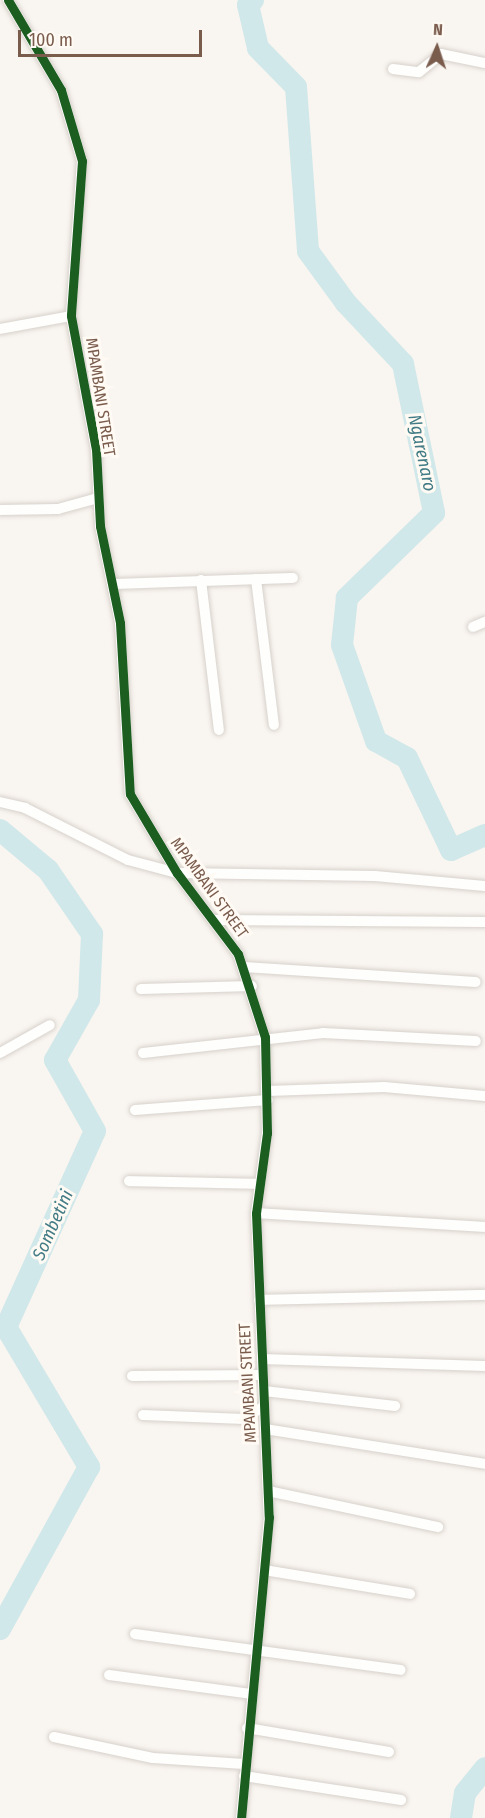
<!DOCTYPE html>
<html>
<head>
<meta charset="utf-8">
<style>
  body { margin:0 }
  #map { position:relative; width:485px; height:1818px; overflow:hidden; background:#f9f5f0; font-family:"Fira Sans Condensed",sans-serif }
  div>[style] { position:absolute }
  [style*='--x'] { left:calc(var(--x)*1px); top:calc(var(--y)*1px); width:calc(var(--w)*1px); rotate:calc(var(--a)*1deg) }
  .river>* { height:22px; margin:-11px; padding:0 11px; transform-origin:11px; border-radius:11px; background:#d0e8ea }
  .roads { filter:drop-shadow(0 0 2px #d7d1cb) drop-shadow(0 0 2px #d7d1cb) }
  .minor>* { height:10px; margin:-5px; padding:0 5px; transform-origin:5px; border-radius:5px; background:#fefefd }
  .cycleway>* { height:9px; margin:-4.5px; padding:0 4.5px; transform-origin:4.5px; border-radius:4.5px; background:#1b5e20 }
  span { translate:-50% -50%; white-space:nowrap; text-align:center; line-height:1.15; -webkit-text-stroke:6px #fffaf3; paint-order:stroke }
  .street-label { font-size:16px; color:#7a5c4d }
  .water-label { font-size:18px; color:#437c86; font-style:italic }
  .north { position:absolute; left:407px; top:18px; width:60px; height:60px; -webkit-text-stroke:4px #fffaf3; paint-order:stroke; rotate:3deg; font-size:16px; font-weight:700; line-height:24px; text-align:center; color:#7a5c4d }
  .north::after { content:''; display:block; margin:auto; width:21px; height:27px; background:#7a5c4d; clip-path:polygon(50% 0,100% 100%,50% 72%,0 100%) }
  .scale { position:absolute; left:18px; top:30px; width:184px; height:27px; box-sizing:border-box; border:3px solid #7a5c4d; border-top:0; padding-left:8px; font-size:18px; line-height:21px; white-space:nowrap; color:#7a5c4d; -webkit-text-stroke:4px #fffaf3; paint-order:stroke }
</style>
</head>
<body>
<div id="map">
  <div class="river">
    <i style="--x:253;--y:0;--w:7;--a:135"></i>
    <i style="--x:248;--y:5;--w:44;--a:76.9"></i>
    <i style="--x:258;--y:48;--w:54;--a:45.7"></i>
    <i style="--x:296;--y:87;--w:164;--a:85.8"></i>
    <i style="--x:308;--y:251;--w:64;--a:53.8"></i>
    <i style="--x:346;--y:303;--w:83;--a:46.9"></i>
    <i style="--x:403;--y:364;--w:152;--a:78.2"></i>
    <i style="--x:434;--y:513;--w:122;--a:135.7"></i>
    <i style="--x:347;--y:598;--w:47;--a:96.1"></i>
    <i style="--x:342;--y:645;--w:102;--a:70.5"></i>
    <i style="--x:376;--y:741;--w:35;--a:29"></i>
    <i style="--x:407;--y:758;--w:102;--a:64.4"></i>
    <i style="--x:451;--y:850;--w:37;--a:-24"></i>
    <i style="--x:0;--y:830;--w:62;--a:39.8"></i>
    <i style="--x:48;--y:870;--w:78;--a:55.5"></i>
    <i style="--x:92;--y:934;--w:66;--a:92.6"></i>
    <i style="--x:89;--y:1000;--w:69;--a:119.5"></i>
    <i style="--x:55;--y:1060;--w:81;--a:60.6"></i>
    <i style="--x:95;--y:1131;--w:215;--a:114.4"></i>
    <i style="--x:6;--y:1327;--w:163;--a:59.3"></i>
    <i style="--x:89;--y:1467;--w:185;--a:118.8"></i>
    <i style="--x:461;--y:1818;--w:25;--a:-81"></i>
    <i style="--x:465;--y:1793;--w:32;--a:-51"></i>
  </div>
  <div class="roads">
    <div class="minor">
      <i style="--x:8;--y:0;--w:104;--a:59.5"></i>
      <i style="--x:61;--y:90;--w:74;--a:73.5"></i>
      <i style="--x:82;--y:161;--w:155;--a:94.1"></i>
      <i style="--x:71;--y:316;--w:135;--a:79.4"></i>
      <i style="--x:96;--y:449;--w:77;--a:87"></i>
      <i style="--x:100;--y:526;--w:99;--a:78.3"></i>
      <i style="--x:120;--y:623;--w:171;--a:86.7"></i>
      <i style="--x:130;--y:794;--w:92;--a:59.3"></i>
      <i style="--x:177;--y:873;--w:101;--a:53"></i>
      <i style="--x:238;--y:954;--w:87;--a:72"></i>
      <i style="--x:265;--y:1037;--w:96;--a:88.8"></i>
      <i style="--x:267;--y:1133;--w:81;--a:97.8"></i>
      <i style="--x:256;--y:1213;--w:304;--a:87.6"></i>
      <i style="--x:269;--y:1517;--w:302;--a:95.3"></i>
      <i style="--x:393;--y:69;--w:26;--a:7"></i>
      <i style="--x:419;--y:72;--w:28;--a:-39"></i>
      <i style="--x:441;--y:54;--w:45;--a:11.6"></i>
      <i style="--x:0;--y:329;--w:72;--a:-10.4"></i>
      <i style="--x:0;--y:510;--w:58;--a:-1"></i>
      <i style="--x:58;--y:509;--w:41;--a:-15.4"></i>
      <i style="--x:256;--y:579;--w:147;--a:83"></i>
      <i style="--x:201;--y:580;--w:151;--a:83.2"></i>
      <i style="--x:112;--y:584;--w:181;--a:-1.9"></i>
      <i style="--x:473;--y:627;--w:13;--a:-23"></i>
      <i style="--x:0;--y:802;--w:26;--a:13"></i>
      <i style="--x:25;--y:808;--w:115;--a:26.8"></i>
      <i style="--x:128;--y:860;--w:51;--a:14.9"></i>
      <i style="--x:177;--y:873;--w:198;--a:0.9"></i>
      <i style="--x:375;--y:876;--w:110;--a:5.2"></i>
      <i style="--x:215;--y:920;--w:270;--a:0.4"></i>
      <i style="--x:244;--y:967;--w:232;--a:3.7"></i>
      <i style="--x:141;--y:989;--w:111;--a:-1.5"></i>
      <i style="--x:0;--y:1053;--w:57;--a:-29.2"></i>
      <i style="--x:143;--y:1053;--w:181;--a:-6.3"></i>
      <i style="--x:323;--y:1033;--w:153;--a:3"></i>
      <i style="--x:268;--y:1091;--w:116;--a:-2"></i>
      <i style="--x:384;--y:1087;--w:101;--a:5.1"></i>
      <i style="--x:135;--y:1110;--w:133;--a:-4.3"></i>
      <i style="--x:129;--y:1181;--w:131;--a:1.3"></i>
      <i style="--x:256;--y:1213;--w:229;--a:3.5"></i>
      <i style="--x:259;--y:1300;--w:226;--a:-1.3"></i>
      <i style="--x:262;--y:1359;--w:223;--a:1.8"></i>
      <i style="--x:132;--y:1376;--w:130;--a:-0.4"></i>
      <i style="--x:264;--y:1391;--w:132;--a:6.5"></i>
      <i style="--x:143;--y:1415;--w:101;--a:2.3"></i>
      <i style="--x:244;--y:1419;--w:24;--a:-33"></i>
      <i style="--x:265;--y:1429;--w:223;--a:9"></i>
      <i style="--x:268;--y:1491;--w:174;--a:12"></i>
      <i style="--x:264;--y:1570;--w:148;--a:9.3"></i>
      <i style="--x:135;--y:1634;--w:268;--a:7.7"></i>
      <i style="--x:109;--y:1675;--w:143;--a:7.6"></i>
      <i style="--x:247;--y:1728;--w:144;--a:9.6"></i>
      <i style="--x:54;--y:1737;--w:101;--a:12"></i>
      <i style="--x:153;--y:1758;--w:91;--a:3.8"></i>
      <i style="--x:244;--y:1776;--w:159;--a:8.7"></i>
    </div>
  </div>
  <div class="cycleway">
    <i style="--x:8;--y:0;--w:104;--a:59.5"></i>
    <i style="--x:61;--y:90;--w:74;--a:73.5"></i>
    <i style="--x:82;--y:161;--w:155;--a:94.1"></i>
    <i style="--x:71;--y:316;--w:135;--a:79.4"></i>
    <i style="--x:96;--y:449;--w:77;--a:87"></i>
    <i style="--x:100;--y:526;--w:99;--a:78.3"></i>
    <i style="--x:120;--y:623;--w:171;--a:86.7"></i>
    <i style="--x:130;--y:794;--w:92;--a:59.3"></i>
    <i style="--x:177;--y:873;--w:101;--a:53"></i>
    <i style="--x:238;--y:954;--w:87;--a:72"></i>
    <i style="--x:265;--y:1037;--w:96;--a:88.8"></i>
    <i style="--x:267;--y:1133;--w:81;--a:97.8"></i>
    <i style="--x:256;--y:1213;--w:304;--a:87.6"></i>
    <i style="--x:269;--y:1517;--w:302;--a:95.3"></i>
  </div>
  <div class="street-label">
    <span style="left:100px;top:397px;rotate:81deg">MPAMBANI STREET</span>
    <span style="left:209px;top:888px;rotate:54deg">MPAMBANI STREET</span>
    <span style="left:248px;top:1383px;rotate:-93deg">MPAMBANI STREET</span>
  </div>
  <div class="water-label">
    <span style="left:422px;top:453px;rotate:78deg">Ngarenaro</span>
    <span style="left:53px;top:1225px;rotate:-66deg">Sombetini</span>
  </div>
  <div class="north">N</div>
  <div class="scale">100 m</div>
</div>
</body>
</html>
